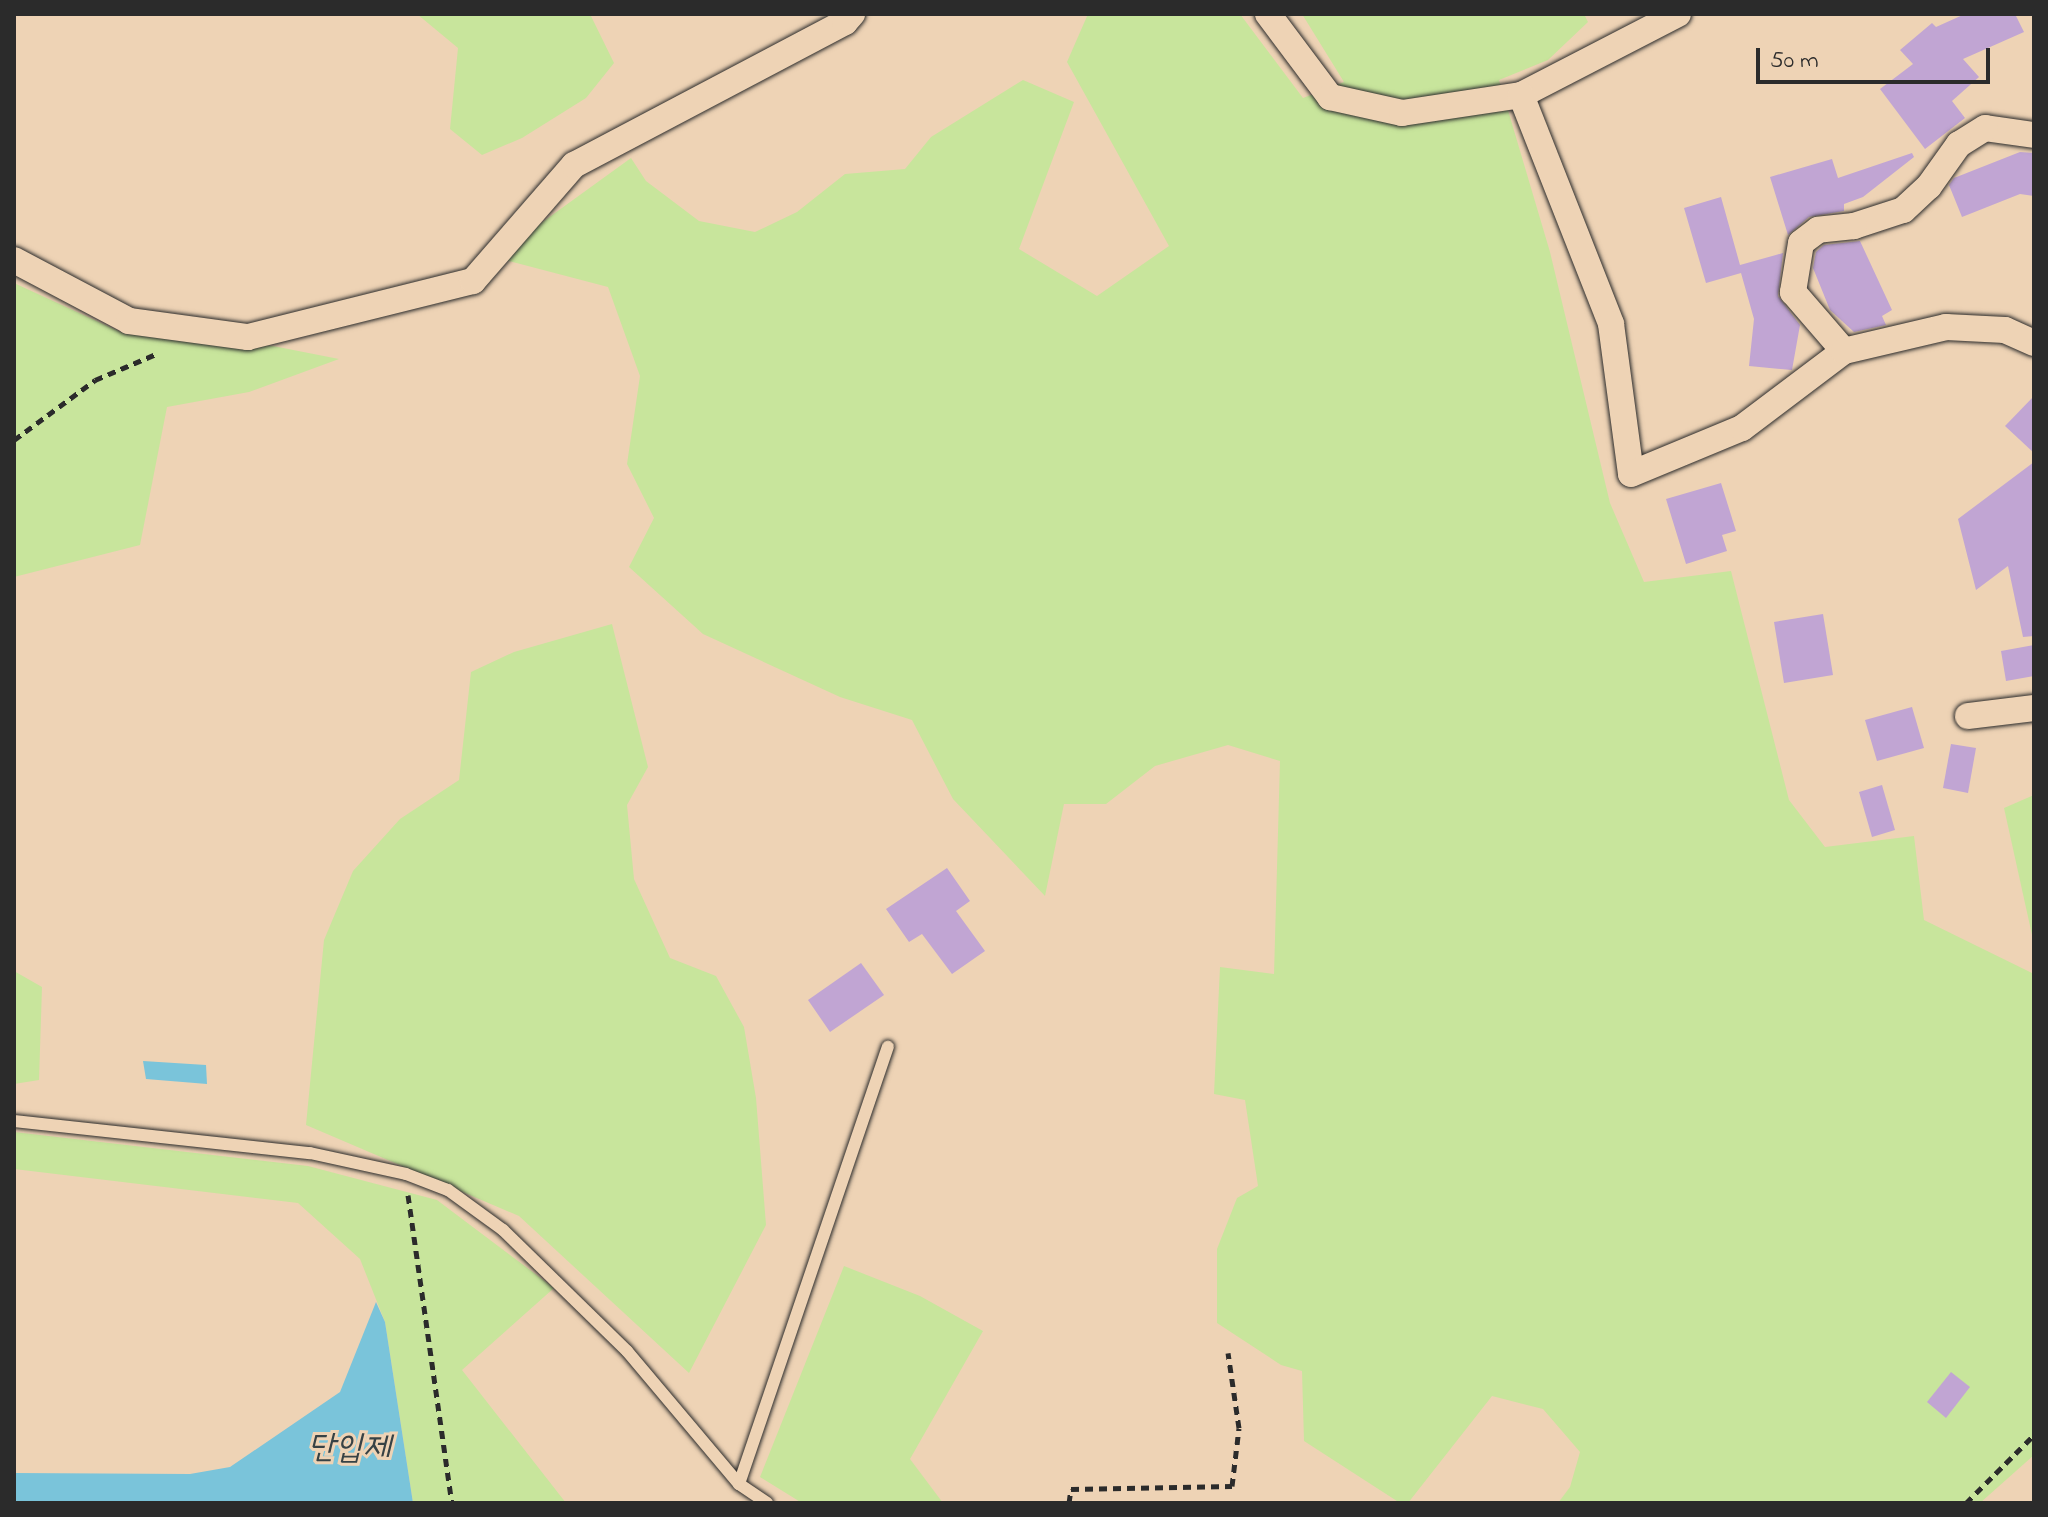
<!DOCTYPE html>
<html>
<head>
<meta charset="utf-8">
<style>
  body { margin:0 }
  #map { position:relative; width:2048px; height:1517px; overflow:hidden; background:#eed3b5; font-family:"Indie Flower","Poor Story",sans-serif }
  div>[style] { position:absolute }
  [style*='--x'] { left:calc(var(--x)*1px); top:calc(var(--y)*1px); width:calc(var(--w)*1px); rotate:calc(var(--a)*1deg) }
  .green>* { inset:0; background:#c8e59c }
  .water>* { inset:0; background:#7ac4da }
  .building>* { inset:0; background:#c1a5d3 }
  .path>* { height:5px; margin-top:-2.5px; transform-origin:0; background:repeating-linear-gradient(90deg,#2b2b2b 0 8px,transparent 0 14px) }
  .roads { filter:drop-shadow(0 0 2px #2b2b2b) drop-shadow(0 0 2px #2b2b2b) }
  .service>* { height:12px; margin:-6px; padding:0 6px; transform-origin:6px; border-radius:6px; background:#eed3b5 }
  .minor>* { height:26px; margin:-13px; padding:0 13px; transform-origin:13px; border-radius:13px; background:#eed3b5 }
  span { translate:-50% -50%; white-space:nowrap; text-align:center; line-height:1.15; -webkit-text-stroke:6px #eed3b5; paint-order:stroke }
  .water-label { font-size:34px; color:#374245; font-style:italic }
  .frame { position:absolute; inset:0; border:16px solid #2b2b2b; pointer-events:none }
  .scale { position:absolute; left:1756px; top:48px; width:234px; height:36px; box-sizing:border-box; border:4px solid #2b2b2b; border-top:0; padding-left:10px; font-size:24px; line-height:28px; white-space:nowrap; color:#2b2b2b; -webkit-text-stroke:6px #eed3b5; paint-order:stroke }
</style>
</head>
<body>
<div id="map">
  <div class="green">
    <i style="clip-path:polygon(417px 14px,590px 14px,614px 63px,586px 98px,522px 138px,482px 155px,450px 129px,458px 48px)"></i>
    <i style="clip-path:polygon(1088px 14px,1240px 14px,1303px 98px,1344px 82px,1302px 14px,1584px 14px,1588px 22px,1548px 60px,1499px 80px,1550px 252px,1610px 503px,1644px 582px,1731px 571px,1789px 800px,1825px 847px,1914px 836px,1924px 920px,2034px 974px,2034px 1455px,1980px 1503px,1558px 1503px,1570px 1487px,1580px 1452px,1543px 1409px,1492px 1396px,1408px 1503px,1400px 1503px,1304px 1441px,1302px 1371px,1281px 1365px,1217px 1323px,1217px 1249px,1237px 1198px,1258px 1186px,1245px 1100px,1214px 1094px,1220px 967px,1274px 974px,1280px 761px,1228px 745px,1155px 766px,1106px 804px,1064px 804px,1045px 896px,953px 799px,912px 720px,840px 697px,703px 634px,629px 567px,654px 518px,627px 464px,640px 376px,608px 287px,494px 257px,631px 158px,646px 181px,699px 221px,755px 232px,797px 212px,845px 174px,905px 169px,931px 137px,1023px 80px,1074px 102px,1019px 249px,1097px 296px,1169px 246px,1067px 62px)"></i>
    <i style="clip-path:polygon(14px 283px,125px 334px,273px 346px,339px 359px,249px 392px,167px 407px,140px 545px,14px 577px)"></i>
    <i style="clip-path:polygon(612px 624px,648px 767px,627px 805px,634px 879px,670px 958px,716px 976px,744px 1027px,756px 1098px,766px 1225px,689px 1373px,519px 1216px,306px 1125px,324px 940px,353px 871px,400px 819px,459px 780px,471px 672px,514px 652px)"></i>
    <i style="clip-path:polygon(2034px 795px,2034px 944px,2004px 808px)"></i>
    <i style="clip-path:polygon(14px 971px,42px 987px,39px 1080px,14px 1084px)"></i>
    <i style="clip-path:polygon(14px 1132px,308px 1166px,437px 1200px,554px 1288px,462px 1370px,566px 1503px,413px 1503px,385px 1322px,360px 1259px,298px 1203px,14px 1169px)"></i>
    <i style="clip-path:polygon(844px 1266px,920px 1296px,983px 1331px,910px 1459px,943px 1503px,802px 1503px,760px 1477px)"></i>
  </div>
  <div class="water">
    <i style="clip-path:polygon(143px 1061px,206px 1065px,207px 1084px,146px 1079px)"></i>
    <i style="clip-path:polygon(376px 1302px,385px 1322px,413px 1503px,14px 1503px,14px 1473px,190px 1474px,230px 1467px,340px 1392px)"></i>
  </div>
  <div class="building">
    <i style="clip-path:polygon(1965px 14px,2015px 14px,2024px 32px,1963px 59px,1979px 77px,1952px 101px,1965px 118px,1925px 149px,1880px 89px,1913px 64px,1900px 50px,1932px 23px,1936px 27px)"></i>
    <i style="clip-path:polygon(2020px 152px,2034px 153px,2034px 196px,2020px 194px,1962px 217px,1949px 185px,1954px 178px)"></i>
    <i style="clip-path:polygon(1912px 153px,1914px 157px,1863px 197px,1844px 204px,1844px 211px,1809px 217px,1788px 235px,1770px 177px,1832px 159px,1838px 178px)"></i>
    <i style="clip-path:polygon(1721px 197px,1740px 265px,1783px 253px,1778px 296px,1800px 325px,1792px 370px,1749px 366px,1754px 319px,1741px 273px,1706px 283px,1684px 208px)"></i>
    <i style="clip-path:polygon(1860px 241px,1892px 310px,1882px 316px,1886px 325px,1854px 332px,1830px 310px,1813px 268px,1816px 252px,1824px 245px)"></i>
    <i style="clip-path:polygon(2034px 396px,2034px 453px,2005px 426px)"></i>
    <i style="clip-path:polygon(2034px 462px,2034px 636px,2023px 637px,2008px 566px,1976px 590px,1958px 519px)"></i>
    <i style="clip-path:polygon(1721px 483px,1736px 531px,1722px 535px,1727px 551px,1686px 564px,1666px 499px)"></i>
    <i style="clip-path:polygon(1823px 614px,1833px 675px,1784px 683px,1774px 622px)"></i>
    <i style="clip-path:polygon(2034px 645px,2034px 676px,2006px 681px,2001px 651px)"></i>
    <i style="clip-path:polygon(1912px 707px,1924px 748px,1877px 761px,1865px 720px)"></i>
    <i style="clip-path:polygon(1951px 744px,1976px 748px,1968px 793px,1943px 788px)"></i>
    <i style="clip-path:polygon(1882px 785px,1895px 830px,1872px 837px,1859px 792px)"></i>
    <i style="clip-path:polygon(947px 868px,970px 901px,956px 911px,985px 951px,952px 974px,922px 934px,909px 942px,886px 909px)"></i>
    <i style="clip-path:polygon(861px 963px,884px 995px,830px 1032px,808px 1000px)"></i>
    <i style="clip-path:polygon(1951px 1372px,1970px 1387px,1946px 1418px,1927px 1402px)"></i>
  </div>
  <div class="path">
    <i style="--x:14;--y:440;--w:101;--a:-36.5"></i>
    <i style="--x:95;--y:380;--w:66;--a:-23.1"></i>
    <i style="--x:408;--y:1195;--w:311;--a:81.9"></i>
    <i style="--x:1069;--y:1503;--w:14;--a:-82"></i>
    <i style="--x:1071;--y:1489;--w:161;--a:-1.1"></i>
    <i style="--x:1232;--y:1486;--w:58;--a:-83.1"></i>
    <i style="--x:1239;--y:1428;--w:76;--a:-98.3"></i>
    <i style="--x:1966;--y:1503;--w:96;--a:-45"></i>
  </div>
  <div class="roads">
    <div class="service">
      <i style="--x:14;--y:1121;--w:298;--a:6.2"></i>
      <i style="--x:310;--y:1153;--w:98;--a:12.3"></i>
      <i style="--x:406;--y:1174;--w:45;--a:20.9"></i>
      <i style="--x:448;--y:1190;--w:68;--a:36"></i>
      <i style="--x:503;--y:1230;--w:173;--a:44.3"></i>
      <i style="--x:627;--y:1351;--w:174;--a:49.9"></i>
      <i style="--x:739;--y:1484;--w:34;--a:34"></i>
      <i style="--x:739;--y:1484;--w:462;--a:-71.2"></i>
    </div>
    <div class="minor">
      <i style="--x:1268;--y:14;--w:104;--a:53.2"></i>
      <i style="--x:1330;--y:97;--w:74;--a:12.5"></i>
      <i style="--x:1402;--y:113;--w:120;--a:-8.6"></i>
      <i style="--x:1678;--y:14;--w:177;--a:152.7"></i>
      <i style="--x:1521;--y:95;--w:246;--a:68.5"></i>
      <i style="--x:1611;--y:324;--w:151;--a:82.4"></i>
      <i style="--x:1631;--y:474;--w:120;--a:-22.5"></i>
      <i style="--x:1742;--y:428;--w:128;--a:-37"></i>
      <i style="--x:2034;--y:135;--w:49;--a:-171.9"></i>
      <i style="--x:1985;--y:128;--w:31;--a:148"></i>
      <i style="--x:1959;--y:144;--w:52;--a:125.5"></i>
      <i style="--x:1929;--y:186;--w:35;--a:137"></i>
      <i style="--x:1903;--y:210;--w:52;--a:161.9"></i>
      <i style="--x:1854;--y:226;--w:36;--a:174"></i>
      <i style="--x:1818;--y:230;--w:21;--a:143"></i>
      <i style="--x:1801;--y:243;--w:50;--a:99.3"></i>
      <i style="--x:1793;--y:292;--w:78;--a:49.2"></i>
      <i style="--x:1844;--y:351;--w:105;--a:-13.2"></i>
      <i style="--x:1946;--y:327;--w:59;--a:2.9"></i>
      <i style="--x:2005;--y:330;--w:32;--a:24"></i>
      <i style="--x:14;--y:260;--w:130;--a:27.9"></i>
      <i style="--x:129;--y:321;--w:120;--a:7.7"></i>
      <i style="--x:248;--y:337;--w:232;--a:-14"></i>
      <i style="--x:473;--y:281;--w:154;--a:-49"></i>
      <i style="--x:574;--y:165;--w:306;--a:-27.8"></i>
      <i style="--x:845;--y:22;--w:11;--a:-49"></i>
      <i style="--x:1968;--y:716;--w:66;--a:-6.9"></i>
    </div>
  </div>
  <div class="water-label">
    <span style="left:349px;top:1450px">단입제</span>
  </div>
  <div class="frame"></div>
  <div class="scale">50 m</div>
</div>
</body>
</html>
